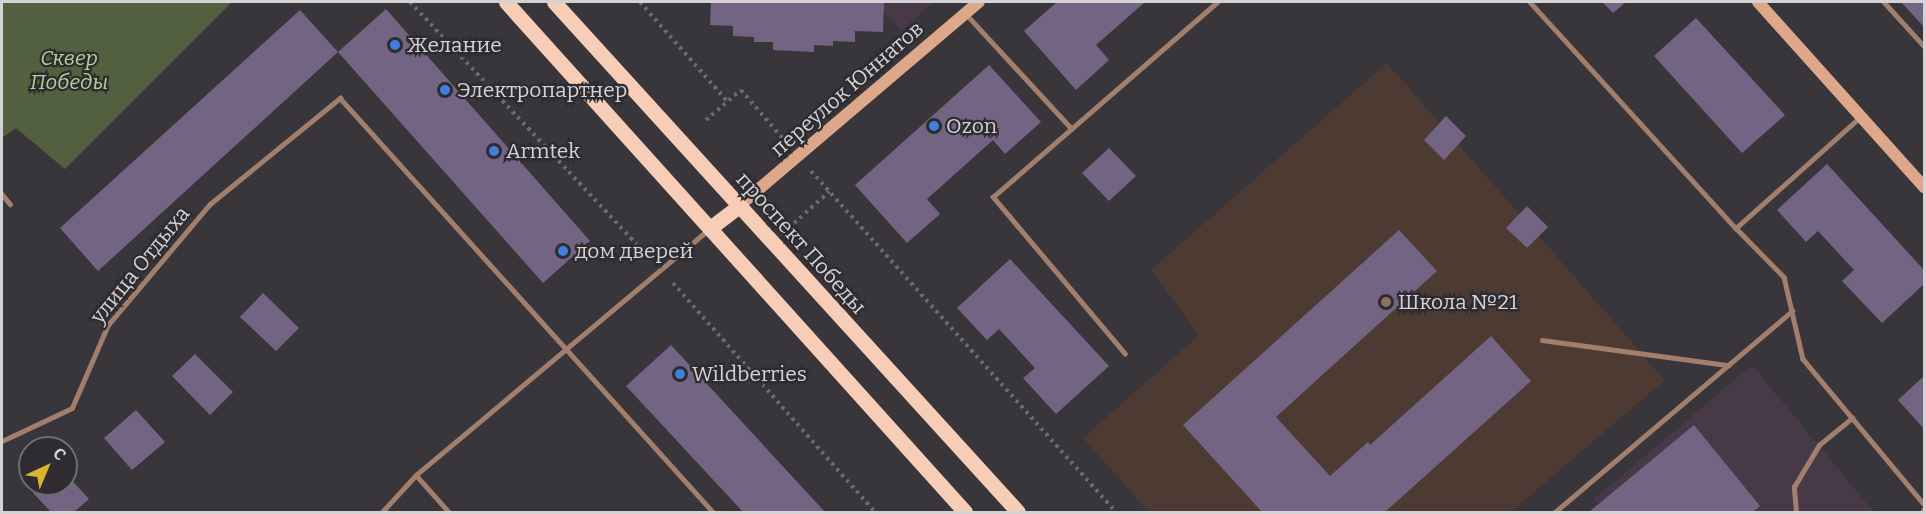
<!DOCTYPE html>
<html>
<head>
<meta charset="utf-8">
<style>
  body { margin:0 }
  #map { position:relative; width:1926px; height:514px; overflow:hidden; background:#38363a; font-family:Bitter,serif }
  div>[style] { position:absolute }
  [style*='--x'] { left:calc(var(--x)*1px); top:calc(var(--y)*1px); width:calc(var(--w)*1px); rotate:calc(var(--a)*1deg) }
  .commercial>* { inset:0; background:#473947 }
  .education>* { inset:0; background:#4d3a32 }
  .green>* { inset:0; background:#536040 }
  .building>* { inset:0; background:#746484 }
  .path>* { height:4px; margin-top:-2px; transform-origin:0; background:repeating-linear-gradient(90deg,#6d6b6f 0 3px,transparent 0 7.5px) }
  .lane>* { height:4.5px; margin:-2.25px; padding:0 2.25px; transform-origin:2.25px; border-radius:2.25px; background:#a17f6c }
  .secondary>* { height:12px; margin:-6px; padding:0 6px; transform-origin:6px; border-radius:6px; background:#dda789 }
  .primary>* { height:15px; margin:-7.5px; padding:0 7.5px; transform-origin:7.5px; border-radius:7.5px; background:#f8cdb7 }
  .dots>* { width:16px; height:16px; translate:-50% -50%; box-sizing:border-box; border:3px solid #2e2c30; border-radius:50% }
  span { translate:-50% -50%; white-space:nowrap; text-align:center; line-height:1.15; -webkit-text-stroke:4.5px #2e2c30; paint-order:stroke }
  .poi-label { font-size:21px; color:#d3d2d5 }
  .left { translate:0 -50%; text-align:left }
  .park-label { font-size:21px; color:#b7ce95; font-style:italic }
  .street-label { font-size:21px; color:#d3d2d5 }
  .frame { position:absolute; inset:0; border:3px solid #d3d2d5; pointer-events:none }
  .north { position:absolute; left:18px; top:436px; width:60px; height:60px; box-sizing:border-box; background:#2e2c30; border:2px solid #706e72; border-radius:50%; rotate:44deg; font-size:16px; font-weight:700; line-height:24px; text-align:center; color:#d3d2d5 }
  .north::after { content:''; display:block; margin:auto; width:21px; height:27px; background:#dcb233; clip-path:polygon(50% 0,100% 100%,50% 72%,0 100%) }
</style>
</head>
<body>
<div id="map">
  <div class="commercial">
    <i style="clip-path:polygon(873px 2px,934px 2px,902px 31px)"></i>
    <i style="clip-path:polygon(1752px 365px,1874px 512px,1605px 512px,1594px 499px)"></i>
  </div>
  <div class="education">
    <i style="clip-path:polygon(1387px 63px,1665px 380px,1511px 512px,1149px 512px,1083px 438px,1199px 335px,1151px 270px)"></i>
  </div>
  <div class="green">
    <i style="clip-path:polygon(2px 2px,232px 2px,65px 169px,16px 128px,2px 138px)"></i>
  </div>
  <div class="building">
    <i style="clip-path:polygon(711px 2px,884px 2px,883px 32px,855px 31px,855px 42px,833px 41px,833px 46px,814px 45px,814px 52px,773px 50px,773px 42px,754px 42px,754px 37px,733px 36px,733px 26px,710px 25px)"></i>
    <i style="clip-path:polygon(1057px 2px,1145px 2px,1096px 45px,1109px 60px,1076px 90px,1024px 31px)"></i>
    <i style="clip-path:polygon(1602px 2px,1626px 2px,1613px 13px)"></i>
    <i style="clip-path:polygon(1901px 2px,1924px 2px,1924px 27px)"></i>
    <i style="clip-path:polygon(386px 9px,590px 241px,543px 283px,338px 52px,98px 271px,60px 228px,300px 10px,338px 52px)"></i>
    <i style="clip-path:polygon(1696px 18px,1785px 115px,1742px 153px,1654px 56px)"></i>
    <i style="clip-path:polygon(989px 65px,1041px 122px,1005px 154px,993px 140px,927px 199px,940px 214px,907px 243px,855px 185px)"></i>
    <i style="clip-path:polygon(1446px 116px,1466px 136px,1444px 160px,1424px 140px)"></i>
    <i style="clip-path:polygon(1109px 148px,1136px 176px,1109px 201px,1082px 173px)"></i>
    <i style="clip-path:polygon(1827px 164px,1924px 270px,1924px 284px,1882px 323px,1842px 281px,1854px 270px,1818px 231px,1806px 242px,1777px 210px)"></i>
    <i style="clip-path:polygon(1527px 206px,1548px 227px,1527px 248px,1506px 228px)"></i>
    <i style="clip-path:polygon(1399px 230px,1437px 271px,1276px 417px,1330px 476px,1368px 442px,1370px 445px,1491px 336px,1531px 381px,1385px 512px,1262px 512px,1183px 425px)"></i>
    <i style="clip-path:polygon(1010px 259px,1109px 366px,1056px 414px,1023px 378px,1035px 368px,999px 329px,987px 340px,957px 308px)"></i>
    <i style="clip-path:polygon(263px 293px,299px 328px,276px 351px,240px 317px)"></i>
    <i style="clip-path:polygon(671px 345px,825px 512px,743px 512px,653px 415px,626px 386px)"></i>
    <i style="clip-path:polygon(195px 354px,233px 392px,210px 415px,172px 376px)"></i>
    <i style="clip-path:polygon(1924px 376px,1924px 429px,1898px 400px)"></i>
    <i style="clip-path:polygon(136px 410px,165px 442px,132px 470px,104px 438px)"></i>
    <i style="clip-path:polygon(1694px 425px,1760px 506px,1753px 512px,1589px 512px)"></i>
    <i style="clip-path:polygon(66px 474px,89px 499px,74px 512px,51px 512px,33px 493px,43px 484px,66px 484px)"></i>
  </div>
  <div class="path">
    <i style="--x:410;--y:2;--w:349;--a:46.9"></i>
    <i style="--x:640;--y:2;--w:132;--a:48.7"></i>
    <i style="--x:706;--y:120;--w:46;--a:-40.6"></i>
    <i style="--x:741;--y:90;--w:66;--a:49.3"></i>
    <i style="--x:811;--y:171;--w:457;--a:48.2"></i>
    <i style="--x:794;--y:223;--w:47;--a:-41.5"></i>
    <i style="--x:673;--y:283;--w:305;--a:48.6"></i>
  </div>
  <div class="lane">
    <i style="--x:1530;--y:2;--w:306;--a:47.7"></i>
    <i style="--x:1736;--y:228;--w:165;--a:-41.8"></i>
    <i style="--x:1884;--y:2;--w:59;--a:47.7"></i>
    <i style="--x:966;--y:14;--w:156;--a:47.3"></i>
    <i style="--x:2;--y:194;--w:13;--a:51"></i>
    <i style="--x:1736;--y:228;--w:69;--a:45.6"></i>
    <i style="--x:1784;--y:277;--w:84;--a:77"></i>
    <i style="--x:1803;--y:359;--w:189;--a:50.2"></i>
    <i style="--x:1542;--y:340;--w:188;--a:7.7"></i>
    <i style="--x:1125;--y:354;--w:205;--a:-130.1"></i>
    <i style="--x:993;--y:197;--w:297;--a:-41"></i>
    <i style="--x:2;--y:441;--w:77;--a:-25.2"></i>
    <i style="--x:72;--y:408;--w:90;--a:-66.6"></i>
    <i style="--x:108;--y:325;--w:158;--a:-49.9"></i>
    <i style="--x:210;--y:204;--w:168;--a:-39.2"></i>
    <i style="--x:340;--y:98;--w:557;--a:47.98"></i>
    <i style="--x:416;--y:475;--w:50;--a:48.3"></i>
    <i style="--x:382;--y:512;--w:50;--a:-47.4"></i>
    <i style="--x:416;--y:475;--w:381;--a:-40"></i>
    <i style="--x:1555;--y:512;--w:311;--a:-40.3"></i>
    <i style="--x:1796;--y:512;--w:25;--a:-95"></i>
    <i style="--x:1794;--y:487;--w:49;--a:-59.2"></i>
    <i style="--x:1819;--y:445;--w:43;--a:-39.3"></i>
    <i style="--x:1922;--y:512;--w:4;--a:-56"></i>
  </div>
  <div class="secondary">
    <i style="--x:1758;--y:2;--w:249;--a:48.1"></i>
    <i style="--x:739;--y:206;--w:315;--a:-40.4"></i>
  </div>
  <div class="primary">
    <i style="--x:506;--y:2;--w:686;--a:48.01"></i>
    <i style="--x:554;--y:2;--w:689;--a:47.7"></i>
    <i style="--x:710;--y:228;--w:36;--a:-37"></i>
  </div>
  <div class="dots">
    <i style="left:395px;top:45px;background:#3f7fe0"></i>
    <i style="left:445px;top:90px;background:#3f7fe0"></i>
    <i style="left:934px;top:126px;background:#3f7fe0"></i>
    <i style="left:494px;top:151px;background:#3f7fe0"></i>
    <i style="left:563px;top:251px;background:#3f7fe0"></i>
    <i style="left:1386px;top:302px;background:#8d6e63"></i>
    <i style="left:680px;top:374px;background:#3f7fe0"></i>
  </div>
  <div class="poi-label">
    <span class="left" style="left:407px;top:45px">Желание</span>
    <span class="left" style="left:457px;top:90px">Электропартнер</span>
    <span class="left" style="left:946px;top:126px">Ozon</span>
    <span class="left" style="left:506px;top:151px">Armtek</span>
    <span class="left" style="left:575px;top:251px">дом дверей</span>
    <span class="left" style="left:1398px;top:302px">Школа №21</span>
    <span class="left" style="left:692px;top:374px">Wildberries</span>
  </div>
  <div class="park-label">
    <span style="left:69px;top:70px">Сквер<br>Победы</span>
  </div>
  <div class="street-label">
    <span style="left:847px;top:89px;rotate:-41deg">переулок Юннатов</span>
    <span style="left:801px;top:243px;rotate:48deg">проспект Победы</span>
    <span style="left:140px;top:265px;rotate:-51deg">улица Отдыха</span>
  </div>
  <div class="frame"></div>
  <div class="north">С</div>
</div>
</body>
</html>
